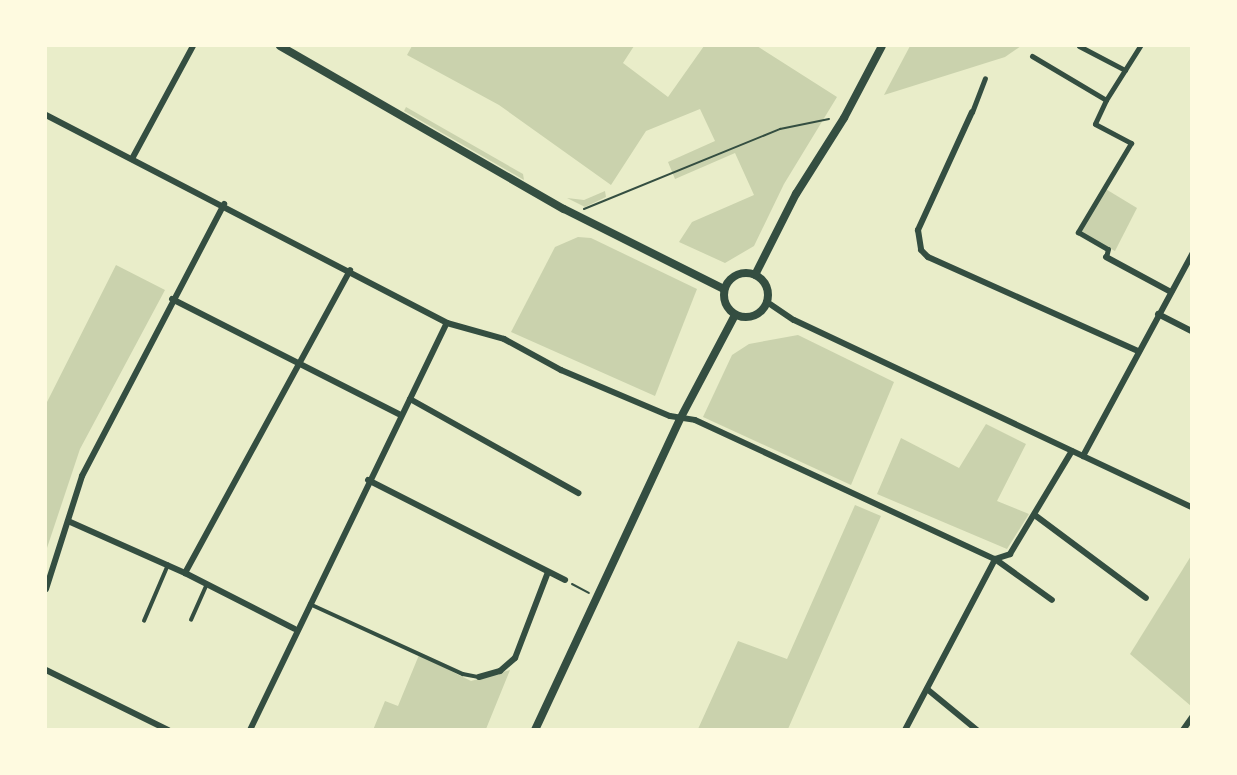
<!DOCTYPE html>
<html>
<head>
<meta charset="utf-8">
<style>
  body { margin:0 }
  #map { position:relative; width:1237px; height:775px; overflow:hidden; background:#e9edc9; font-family:Jost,sans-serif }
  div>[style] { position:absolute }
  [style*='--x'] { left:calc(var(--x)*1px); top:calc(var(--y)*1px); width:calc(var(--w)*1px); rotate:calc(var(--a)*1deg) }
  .green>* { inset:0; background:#cad2ad }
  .path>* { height:2px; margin:-1px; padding:0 1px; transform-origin:1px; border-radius:1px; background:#344e41 }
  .service>* { height:3.5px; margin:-1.75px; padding:0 1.75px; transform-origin:1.75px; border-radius:1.75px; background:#344e41 }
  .pedestrian>* { height:5px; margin:-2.5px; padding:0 2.5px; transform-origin:2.5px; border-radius:2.5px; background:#344e41 }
  .minor>* { height:6px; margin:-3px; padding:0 3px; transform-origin:3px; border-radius:3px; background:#344e41 }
  .tertiary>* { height:8px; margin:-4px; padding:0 4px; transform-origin:4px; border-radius:4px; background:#344e41 }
  .tertiary>.ring { margin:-4px; padding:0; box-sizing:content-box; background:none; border:8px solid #344e41; border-radius:50% }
  span { translate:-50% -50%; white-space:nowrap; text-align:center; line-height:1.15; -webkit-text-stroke:5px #fefae0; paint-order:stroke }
  .frame { position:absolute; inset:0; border:47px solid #fefae0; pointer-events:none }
</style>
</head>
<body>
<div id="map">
  <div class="green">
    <i style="clip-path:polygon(412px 46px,634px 46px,623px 63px,668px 97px,704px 46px,757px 46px,837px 97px,784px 184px,754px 246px,725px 263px,679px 242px,692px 222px,754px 195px,735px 153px,675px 179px,668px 162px,715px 141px,700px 109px,646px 131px,611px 185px,499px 105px,407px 55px)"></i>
    <i style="clip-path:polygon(910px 46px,1021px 46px,1005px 57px,884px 95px)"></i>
    <i style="clip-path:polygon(406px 107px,523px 174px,524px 180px,404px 111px)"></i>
    <i style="clip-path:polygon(1104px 188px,1137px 208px,1115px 251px,1078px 232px)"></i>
    <i style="clip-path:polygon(605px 191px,606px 197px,585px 207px,567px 198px,584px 200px)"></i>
    <i style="clip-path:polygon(578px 237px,591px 238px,697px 289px,655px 396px,511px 332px,555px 247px)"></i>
    <i style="clip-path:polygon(116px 265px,165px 290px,80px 449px,46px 551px,46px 404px)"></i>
    <i style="clip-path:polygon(798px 335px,894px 382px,851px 485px,703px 417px,732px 355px,749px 344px)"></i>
    <i style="clip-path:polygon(986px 424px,1026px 444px,997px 501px,1029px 514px,1007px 549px,877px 494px,901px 438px,959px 468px)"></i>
    <i style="clip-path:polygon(855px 505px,881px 516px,788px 729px,698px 729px,738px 641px,787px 659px)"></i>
    <i style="clip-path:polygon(1191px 556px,1191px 706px,1130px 654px)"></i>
    <i style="clip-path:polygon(419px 655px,471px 681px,510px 670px,486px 729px,373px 730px,385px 701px,398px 706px)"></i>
  </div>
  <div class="path">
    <i style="--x:584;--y:209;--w:212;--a:-22.2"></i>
    <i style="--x:780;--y:129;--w:50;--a:-11.5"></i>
    <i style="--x:572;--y:584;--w:19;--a:28"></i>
  </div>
  <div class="service">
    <i style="--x:310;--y:604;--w:168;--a:24.6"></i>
    <i style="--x:463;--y:674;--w:16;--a:11"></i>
    <i style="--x:191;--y:620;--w:39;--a:-66"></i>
    <i style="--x:144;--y:621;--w:61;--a:-66.8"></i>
  </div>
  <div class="pedestrian">
    <i style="--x:1079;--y:46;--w:52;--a:27.6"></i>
    <i style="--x:1032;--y:56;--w:86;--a:30.7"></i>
    <i style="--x:1106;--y:100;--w:64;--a:-57.8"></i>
    <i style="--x:1106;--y:100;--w:26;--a:115"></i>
    <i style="--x:1095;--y:124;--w:41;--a:27.8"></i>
    <i style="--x:1131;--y:143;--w:104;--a:120.8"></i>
    <i style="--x:1078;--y:232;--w:34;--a:30"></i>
    <i style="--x:1108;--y:249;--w:8;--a:104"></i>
    <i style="--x:972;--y:112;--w:36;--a:-69"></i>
  </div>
  <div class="minor">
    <i style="--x:972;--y:112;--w:130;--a:114.6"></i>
    <i style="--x:918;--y:230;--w:20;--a:81"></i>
    <i style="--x:921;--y:250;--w:10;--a:45"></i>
    <i style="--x:928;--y:257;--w:230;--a:24.1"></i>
    <i style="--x:46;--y:115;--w:452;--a:27.4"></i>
    <i style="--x:133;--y:157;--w:126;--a:-61.6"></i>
    <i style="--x:1106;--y:257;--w:74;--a:28.3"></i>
    <i style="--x:172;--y:299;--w:257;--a:26.9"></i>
    <i style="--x:767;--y:302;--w:32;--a:34"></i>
    <i style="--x:794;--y:320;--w:440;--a:25.2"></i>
    <i style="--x:1158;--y:314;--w:38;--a:27"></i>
    <i style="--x:410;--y:399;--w:193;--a:29.2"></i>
    <i style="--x:1083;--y:456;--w:230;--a:-61.6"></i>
    <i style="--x:368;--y:480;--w:221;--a:26.9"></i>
    <i style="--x:1036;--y:516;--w:137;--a:36.7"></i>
    <i style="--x:68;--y:521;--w:128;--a:24"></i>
    <i style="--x:185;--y:573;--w:123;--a:27"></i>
    <i style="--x:185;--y:573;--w:345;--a:-61.4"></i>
    <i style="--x:46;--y:589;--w:119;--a:-72.3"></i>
    <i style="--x:82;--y:476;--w:307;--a:-62.4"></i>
    <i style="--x:46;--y:670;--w:136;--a:26.2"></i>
    <i style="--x:479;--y:677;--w:22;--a:-16"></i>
    <i style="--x:500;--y:671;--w:20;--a:-41"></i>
    <i style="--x:515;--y:658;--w:92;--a:-69"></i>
    <i style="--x:927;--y:689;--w:65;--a:39.4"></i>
    <i style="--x:250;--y:730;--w:452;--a:-64.2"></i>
    <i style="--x:447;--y:323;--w:59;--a:15.7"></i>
    <i style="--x:504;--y:339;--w:65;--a:28.5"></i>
    <i style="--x:561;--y:370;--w:118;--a:22.9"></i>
    <i style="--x:670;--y:416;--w:25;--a:9"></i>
    <i style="--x:695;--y:420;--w:331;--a:24.9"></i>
    <i style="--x:995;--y:559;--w:70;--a:35.7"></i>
    <i style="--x:905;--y:730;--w:193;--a:-62.2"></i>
    <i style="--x:995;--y:559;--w:16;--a:-18"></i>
    <i style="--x:1010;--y:554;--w:120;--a:-59"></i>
    <i style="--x:1183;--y:730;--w:16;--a:-55"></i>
  </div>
  <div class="tertiary">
    <i style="--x:280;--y:46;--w:327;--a:29.9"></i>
    <i style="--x:564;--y:209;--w:179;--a:26.6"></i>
    <i class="ring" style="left:724px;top:273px;width:36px;height:36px"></i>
    <i style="--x:755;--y:275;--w:91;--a:-63.2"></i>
    <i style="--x:796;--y:194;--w:90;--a:-57.7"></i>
    <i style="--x:844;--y:118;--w:81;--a:-62.2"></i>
    <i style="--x:535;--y:730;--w:343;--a:-65"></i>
    <i style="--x:680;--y:419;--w:118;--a:-62.1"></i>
  </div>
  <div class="frame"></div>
</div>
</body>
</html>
